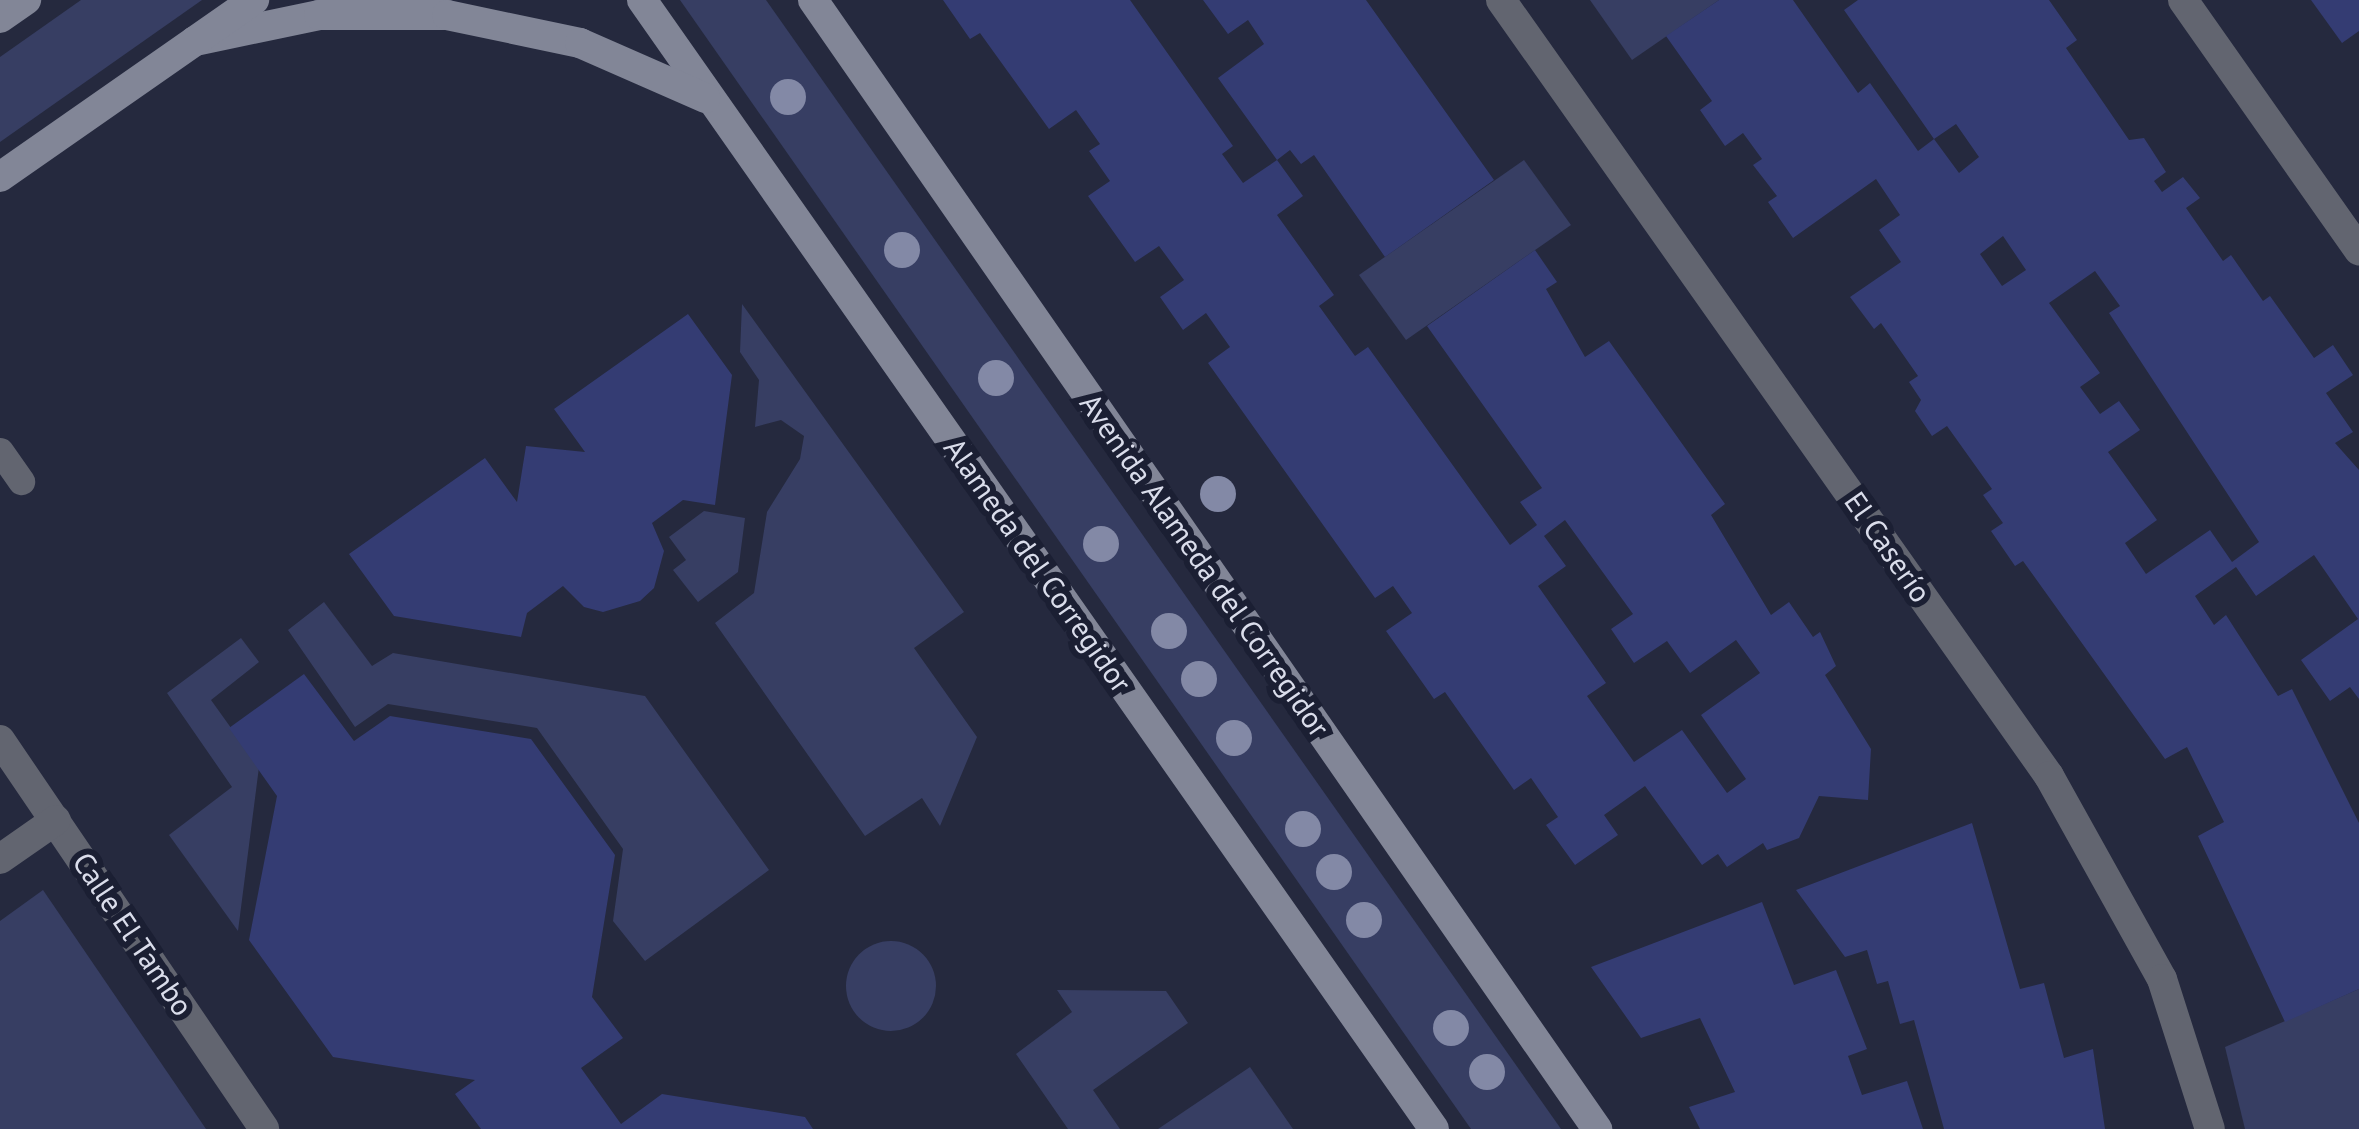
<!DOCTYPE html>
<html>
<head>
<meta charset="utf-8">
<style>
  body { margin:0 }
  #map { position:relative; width:2359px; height:1129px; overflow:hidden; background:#25293e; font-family:"PT Sans",sans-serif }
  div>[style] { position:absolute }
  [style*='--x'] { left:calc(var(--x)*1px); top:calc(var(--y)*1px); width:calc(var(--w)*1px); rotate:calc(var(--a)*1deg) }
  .green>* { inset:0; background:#373e63 }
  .round { border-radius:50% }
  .building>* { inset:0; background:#343c73 }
  .lane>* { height:27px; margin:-13.5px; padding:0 13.5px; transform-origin:13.5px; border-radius:13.5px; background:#626570 }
  .street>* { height:30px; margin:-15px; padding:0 15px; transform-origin:15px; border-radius:15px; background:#626570 }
  .secondary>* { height:30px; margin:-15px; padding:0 15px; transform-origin:15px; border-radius:15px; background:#828697 }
  .trees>* { width:36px; height:36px; margin:-18px; border-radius:50%; background:#8389a6 }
  span { translate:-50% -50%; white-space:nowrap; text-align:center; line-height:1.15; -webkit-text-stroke:12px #1b1f33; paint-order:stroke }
  .street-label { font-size:30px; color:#daddeb }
</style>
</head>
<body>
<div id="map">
  <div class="green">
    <i style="clip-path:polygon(81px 0,202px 0,0 142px,0 57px)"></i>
    <i style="clip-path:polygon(680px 0,766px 0,1561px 1129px,1471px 1129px)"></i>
    <i style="clip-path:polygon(1590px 0,1719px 0,1632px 60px)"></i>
    <i style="clip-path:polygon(1524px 160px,1571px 225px,1406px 340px,1359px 275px)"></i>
    <i style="clip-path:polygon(742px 304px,964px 612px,914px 648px,977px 737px,940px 826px,922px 798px,865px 836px,715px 623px,754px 593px,767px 512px,800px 459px,804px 436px,781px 420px,755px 427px,759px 380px,740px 352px)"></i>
    <i style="clip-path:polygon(704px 511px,745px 518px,738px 572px,698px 602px,673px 570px,686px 560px,669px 537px)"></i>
    <i style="clip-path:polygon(324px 602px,372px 666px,393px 653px,645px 696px,769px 870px,645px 961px,613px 921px,623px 849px,537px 728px,388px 704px,355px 727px,288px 630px)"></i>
    <i style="clip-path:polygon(241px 638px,259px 662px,211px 700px,259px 767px,238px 931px,169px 835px,232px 787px,167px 693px)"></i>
    <i style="clip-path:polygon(43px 890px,206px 1129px,0 1129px,0 921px)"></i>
    <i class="round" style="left:846px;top:941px;width:90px;height:90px"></i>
    <i style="clip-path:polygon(2359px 989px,2359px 1129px,2245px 1129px,2225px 1047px)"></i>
    <i style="clip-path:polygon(1057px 990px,1166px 991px,1188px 1023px,1093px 1090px,1120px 1129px,1068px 1129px,1016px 1054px,1072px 1012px)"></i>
    <i style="clip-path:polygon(1250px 1067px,1293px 1129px,1158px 1129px)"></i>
  </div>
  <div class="building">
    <i style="clip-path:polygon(evenodd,943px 0,1130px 0,1233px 146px,1222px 154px,1243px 183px,1277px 160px,1303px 196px,1277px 215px,1334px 295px,1319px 306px,1355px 356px,1368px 347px,1510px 545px,1537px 525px,1520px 502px,1542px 488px,1427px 326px,1535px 250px,1557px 282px,1546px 289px,1585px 357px,1609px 341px,1725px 504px,1711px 515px,1771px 615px,1789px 602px,1813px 637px,1820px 632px,1836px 666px,1825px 675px,1871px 749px,1868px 800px,1819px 796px,1799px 838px,1767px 850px,1763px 843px,1727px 867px,1718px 854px,1702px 865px,1645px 786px,1604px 815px,1618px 835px,1575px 865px,1546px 825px,1558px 817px,1531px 778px,1514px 790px,1445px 692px,1434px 699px,1386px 631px,1412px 613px,1393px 586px,1375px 598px,1208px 363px,1230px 347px,1206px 313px,1183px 330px,1160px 297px,1184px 280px,1159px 246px,1135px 262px,1088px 196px,1110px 181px,1089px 151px,1100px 144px,1076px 110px,1049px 129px,980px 33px,970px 39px,943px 0,1565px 520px,1633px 614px,1611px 629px,1634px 663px,1667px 641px,1690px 673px,1736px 640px,1760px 673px,1701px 715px,1746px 779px,1727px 793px,1682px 730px,1634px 762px,1587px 696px,1606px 683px,1538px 586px,1566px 566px,1544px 536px,1565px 520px)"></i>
    <i style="clip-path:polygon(1203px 0,1366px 0,1494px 180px,1385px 257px,1314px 155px,1301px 164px,1290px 150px,1277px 160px,1218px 78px,1264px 44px,1248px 20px,1228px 34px)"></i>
    <i style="clip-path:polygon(evenodd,1719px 0,1793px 0,1858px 93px,1870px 83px,1918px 151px,1934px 139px,1844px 10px,1858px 0,2049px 0,2077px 40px,2066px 48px,2129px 140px,2144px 138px,2166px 172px,2154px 181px,2162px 192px,2183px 177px,2200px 198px,2186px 208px,2223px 261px,2231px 255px,2263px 301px,2270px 296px,2314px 358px,2333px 345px,2353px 375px,2326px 393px,2353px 432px,2335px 443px,2359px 470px,2359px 699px,2350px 687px,2330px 701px,2301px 660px,2358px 619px,2314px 555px,2256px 596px,2236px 567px,2195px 596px,2214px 625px,2226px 615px,2278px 696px,2292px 689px,2359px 823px,2359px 989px,2285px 1022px,2198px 836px,2224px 822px,2187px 747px,2165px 759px,2023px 561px,2015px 566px,1991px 531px,2003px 523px,1983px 495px,1992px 489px,1947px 426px,1932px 436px,1915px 411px,1921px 400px,1909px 382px,1918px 376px,1881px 323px,1874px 329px,1850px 297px,1901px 262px,1879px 230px,1900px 215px,1876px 179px,1793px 238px,1768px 202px,1777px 196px,1753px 165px,1762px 159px,1743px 133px,1725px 146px,1700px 110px,1712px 101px,1666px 36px,1719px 0,1956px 124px,1979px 157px,1959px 173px,1934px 139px,1956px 124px,1719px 0,2003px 236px,2026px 270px,2002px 286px,1980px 254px,2003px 236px,1719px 0,2095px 271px,2120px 306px,2109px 313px,2259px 542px,2232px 562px,2210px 530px,2146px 574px,2125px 543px,2157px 520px,2108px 452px,2140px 430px,2119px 401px,2100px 414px,2080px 387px,2100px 373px,2049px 303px,2095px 271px)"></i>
    <i style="clip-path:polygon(2311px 0,2359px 0,2359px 31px,2342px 43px)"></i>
    <i style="clip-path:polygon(688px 314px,732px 375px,715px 505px,683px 500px,652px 523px,664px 551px,654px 588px,640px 601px,603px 612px,584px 607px,563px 586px,527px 613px,521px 637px,394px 616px,349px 554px,485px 458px,517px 502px,526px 446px,585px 452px,554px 409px)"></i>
    <i style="clip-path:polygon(304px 674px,354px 741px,390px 716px,531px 739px,615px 855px,592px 997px,623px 1038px,581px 1068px,621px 1124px,662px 1094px,805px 1117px,813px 1129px,481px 1129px,455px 1094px,475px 1080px,333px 1057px,249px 940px,277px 796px,229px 728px)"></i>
    <i style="clip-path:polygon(1972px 823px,2020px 989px,2044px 983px,2064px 1058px,2093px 1049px,2105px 1129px,1944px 1129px,1914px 1020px,1900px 1024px,1888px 981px,1877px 984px,1867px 950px,1845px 957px,1796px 890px)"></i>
    <i style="clip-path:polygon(1762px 902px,1794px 985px,1836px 970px,1867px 1049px,1848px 1056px,1862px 1095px,1907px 1081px,1923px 1129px,1700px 1129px,1689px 1107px,1735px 1092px,1700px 1018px,1641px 1038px,1591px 967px)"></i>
  </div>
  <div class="lane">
    <i style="--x:0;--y:451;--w:37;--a:55"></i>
  </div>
  <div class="street">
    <i style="--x:1501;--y:0;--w:950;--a:54.77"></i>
    <i style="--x:2049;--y:776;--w:232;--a:60.9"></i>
    <i style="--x:2162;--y:979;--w:157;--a:72.3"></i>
    <i style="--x:2183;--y:0;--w:306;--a:54.9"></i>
    <i style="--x:0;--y:740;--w:470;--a:55.8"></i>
    <i style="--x:0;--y:859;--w:68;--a:-34.9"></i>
  </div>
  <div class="secondary">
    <i style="--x:642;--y:0;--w:1379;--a:54.95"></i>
    <i style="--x:813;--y:0;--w:1375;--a:55.22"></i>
    <i style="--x:0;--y:18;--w:32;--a:-35"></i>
    <i style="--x:195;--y:41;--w:127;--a:-11.8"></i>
    <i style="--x:319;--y:15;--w:128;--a:0"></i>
    <i style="--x:447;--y:15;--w:136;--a:11.9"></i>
    <i style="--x:580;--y:43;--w:137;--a:23.7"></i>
    <i style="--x:0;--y:177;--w:310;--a:-34.9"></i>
  </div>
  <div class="trees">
    <i style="left:788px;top:97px"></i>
    <i style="left:902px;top:250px"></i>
    <i style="left:996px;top:378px"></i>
    <i style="left:1218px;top:494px"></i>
    <i style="left:1101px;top:544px"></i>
    <i style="left:1169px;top:631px"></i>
    <i style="left:1199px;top:679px"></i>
    <i style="left:1234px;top:738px"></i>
    <i style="left:1303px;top:829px"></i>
    <i style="left:1334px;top:872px"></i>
    <i style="left:1364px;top:920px"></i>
    <i style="left:1451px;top:1028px"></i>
    <i style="left:1487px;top:1072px"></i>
  </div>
  <div class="street-label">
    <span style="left:1888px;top:547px;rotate:55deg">El Caserío</span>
    <span style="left:1038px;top:565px;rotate:55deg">Alameda del Corregidor</span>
    <span style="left:1205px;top:565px;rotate:55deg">Avenida Alameda del Corregidor</span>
    <span style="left:133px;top:934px;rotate:56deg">Calle El Tambo</span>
  </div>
</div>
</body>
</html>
